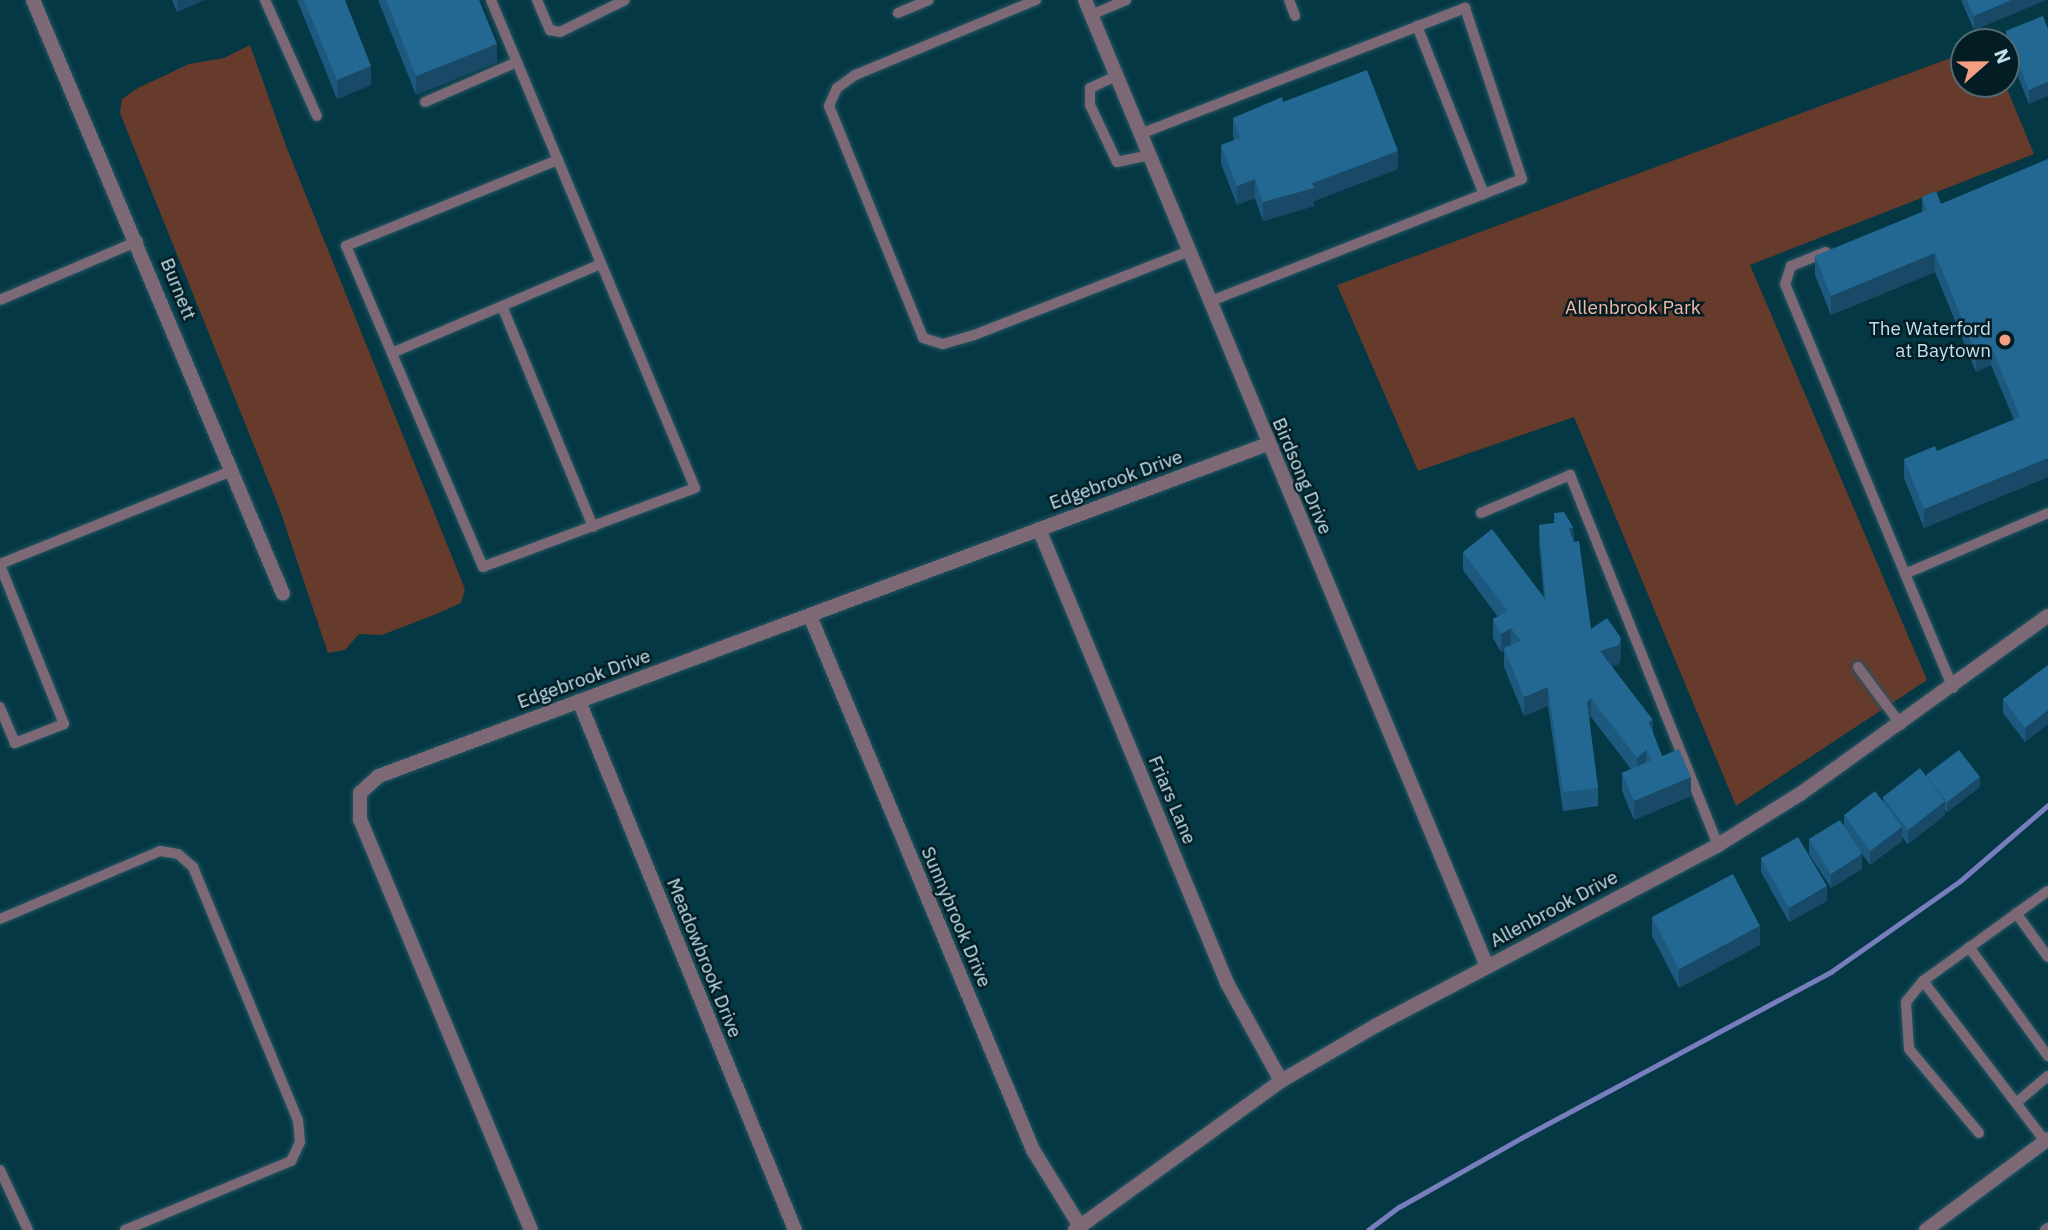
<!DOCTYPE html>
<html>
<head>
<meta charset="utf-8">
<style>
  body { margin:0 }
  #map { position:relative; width:2048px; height:1230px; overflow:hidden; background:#043844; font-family:"IBM Plex Sans",sans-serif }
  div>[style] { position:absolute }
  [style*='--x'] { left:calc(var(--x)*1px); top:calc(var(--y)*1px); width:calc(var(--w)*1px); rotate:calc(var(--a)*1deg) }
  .green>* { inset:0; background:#663b2c }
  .stream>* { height:5px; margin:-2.5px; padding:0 2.5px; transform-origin:2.5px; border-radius:2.5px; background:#787ebd }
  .roads { filter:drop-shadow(0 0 2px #265662) drop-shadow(0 0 2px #265662) }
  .lane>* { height:10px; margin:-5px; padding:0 5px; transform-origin:5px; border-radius:5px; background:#7d6976 }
  .street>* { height:14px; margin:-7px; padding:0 7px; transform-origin:7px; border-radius:7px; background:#7d6976 }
  .wall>* { inset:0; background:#1d597e }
  .shaded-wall>* { inset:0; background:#184966 }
  .building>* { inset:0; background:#226892 }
  .dots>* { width:19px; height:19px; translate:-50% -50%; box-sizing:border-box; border:4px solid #041d24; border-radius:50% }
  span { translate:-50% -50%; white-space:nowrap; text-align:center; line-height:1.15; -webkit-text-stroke:5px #041d24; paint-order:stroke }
  .street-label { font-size:19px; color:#c2e0ea }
  .park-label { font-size:19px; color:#f4b9a5 }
  .poi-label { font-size:19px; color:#c2e0ea }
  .right { translate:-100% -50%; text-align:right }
  .north { position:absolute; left:1950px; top:28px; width:70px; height:70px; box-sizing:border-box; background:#041d24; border:2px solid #506b73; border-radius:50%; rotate:69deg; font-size:19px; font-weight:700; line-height:28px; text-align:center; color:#c2e0ea }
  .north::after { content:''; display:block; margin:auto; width:24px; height:32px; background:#f39f83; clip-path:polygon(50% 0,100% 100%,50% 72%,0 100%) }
</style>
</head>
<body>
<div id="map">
  <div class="green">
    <i style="clip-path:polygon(250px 45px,286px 146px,465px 589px,461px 603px,439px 613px,382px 635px,359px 634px,345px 650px,328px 653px,280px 510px,120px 113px,122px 99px,138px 88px,189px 64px,224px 58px)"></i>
    <i style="clip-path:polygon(1964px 53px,1964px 84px,2005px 84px,2034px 154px,1750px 265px,1927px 680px,1736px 806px,1574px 417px,1418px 471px,1337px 285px)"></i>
  </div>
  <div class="stream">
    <i style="--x:1368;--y:1230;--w:39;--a:-37"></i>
    <i style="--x:1399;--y:1207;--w:140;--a:-29.5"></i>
    <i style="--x:1521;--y:1138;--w:353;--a:-28.2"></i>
    <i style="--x:1832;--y:971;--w:156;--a:-35.1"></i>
    <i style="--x:1960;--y:881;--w:116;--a:-40.8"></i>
  </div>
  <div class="roads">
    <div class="lane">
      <i style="--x:265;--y:0;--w:127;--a:65.9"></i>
      <i style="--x:491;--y:0;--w:529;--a:67.31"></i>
      <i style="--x:695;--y:488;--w:226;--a:159.6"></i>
      <i style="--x:483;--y:567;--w:349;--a:-113.1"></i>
      <i style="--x:346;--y:246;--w:229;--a:-22.1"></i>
      <i style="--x:537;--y:0;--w:33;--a:67"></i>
      <i style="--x:550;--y:30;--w:10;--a:11"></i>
      <i style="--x:560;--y:32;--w:72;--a:-26.2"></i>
      <i style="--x:1036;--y:0;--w:196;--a:157.5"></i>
      <i style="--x:855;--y:75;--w:22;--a:144"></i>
      <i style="--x:837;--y:88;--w:20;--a:114"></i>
      <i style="--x:829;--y:106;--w:250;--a:67.9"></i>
      <i style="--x:923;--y:338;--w:21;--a:17"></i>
      <i style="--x:943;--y:344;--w:32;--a:-16"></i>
      <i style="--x:974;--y:335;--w:231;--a:-21.3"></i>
      <i style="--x:1289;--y:0;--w:17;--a:69"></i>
      <i style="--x:898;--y:13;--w:33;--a:-23"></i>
      <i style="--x:1091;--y:15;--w:38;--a:-23"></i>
      <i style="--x:1417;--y:26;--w:181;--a:68.3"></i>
      <i style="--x:1116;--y:76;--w:29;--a:155"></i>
      <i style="--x:1090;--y:88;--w:17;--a:90"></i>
      <i style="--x:1090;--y:105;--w:63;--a:64.7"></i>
      <i style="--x:1117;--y:162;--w:33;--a:-12"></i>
      <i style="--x:425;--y:102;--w:100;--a:-23.5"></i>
      <i style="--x:1140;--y:134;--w:349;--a:-21.2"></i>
      <i style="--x:1465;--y:8;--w:180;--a:71.6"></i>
      <i style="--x:1522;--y:179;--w:335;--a:158.6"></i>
      <i style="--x:1826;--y:252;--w:38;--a:158"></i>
      <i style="--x:1791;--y:266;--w:19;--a:108"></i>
      <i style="--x:1785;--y:284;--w:314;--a:67.5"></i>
      <i style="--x:0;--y:300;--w:150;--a:-23.1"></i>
      <i style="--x:502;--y:306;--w:239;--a:67.6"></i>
      <i style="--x:392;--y:353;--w:227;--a:-23.1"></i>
      <i style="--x:1481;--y:513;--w:97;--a:-23.1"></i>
      <i style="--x:1570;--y:475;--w:399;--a:68.2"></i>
      <i style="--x:0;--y:564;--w:249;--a:-21.9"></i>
      <i style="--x:0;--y:565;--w:171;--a:68.1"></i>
      <i style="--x:64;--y:724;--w:53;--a:158.8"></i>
      <i style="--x:15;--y:743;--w:39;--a:-113"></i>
      <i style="--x:1858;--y:667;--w:72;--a:53.4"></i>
      <i style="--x:1953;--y:688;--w:124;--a:-112.8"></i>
      <i style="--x:1905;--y:574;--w:155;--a:-23.1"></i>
      <i style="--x:2016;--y:913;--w:54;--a:54"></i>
      <i style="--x:0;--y:919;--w:174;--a:-23"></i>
      <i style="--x:160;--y:851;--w:18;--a:9"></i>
      <i style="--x:178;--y:854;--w:20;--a:41"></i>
      <i style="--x:193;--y:867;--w:274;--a:67.5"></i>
      <i style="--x:298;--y:1120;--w:22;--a:85"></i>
      <i style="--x:300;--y:1142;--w:21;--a:115"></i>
      <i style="--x:291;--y:1161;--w:180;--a:157.4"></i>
      <i style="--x:1969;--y:947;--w:135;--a:54.1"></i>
      <i style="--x:1923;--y:981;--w:154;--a:-35.8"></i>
      <i style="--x:2016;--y:1103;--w:42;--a:-40.2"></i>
      <i style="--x:1979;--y:1133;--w:109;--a:-129.8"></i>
      <i style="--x:1909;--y:1049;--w:47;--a:-93.7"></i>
      <i style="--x:1906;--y:1002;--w:27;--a:-51"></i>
      <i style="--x:1923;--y:981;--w:201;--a:52.7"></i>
      <i style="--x:0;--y:1170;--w:66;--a:65"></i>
      <i style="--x:2045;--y:1230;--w:4;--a:-34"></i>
    </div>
    <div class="street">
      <i style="--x:33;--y:0;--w:644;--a:67.17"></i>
      <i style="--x:1085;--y:0;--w:1046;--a:67.41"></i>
      <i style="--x:1039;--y:529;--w:491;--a:67.5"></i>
      <i style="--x:1227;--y:983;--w:112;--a:61.1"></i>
      <i style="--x:810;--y:616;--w:579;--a:67.33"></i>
      <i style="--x:1033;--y:1150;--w:89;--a:58.3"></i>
      <i style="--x:579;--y:701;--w:571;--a:67.79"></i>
      <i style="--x:531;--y:1230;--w:444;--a:-112.6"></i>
      <i style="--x:360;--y:820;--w:27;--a:-90"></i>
      <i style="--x:360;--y:793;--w:25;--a:-42"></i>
      <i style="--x:379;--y:776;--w:949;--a:-20.48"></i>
      <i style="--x:1075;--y:1230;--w:254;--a:-35.9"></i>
      <i style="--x:1281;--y:1081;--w:111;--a:-30.3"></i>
      <i style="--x:1377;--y:1025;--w:386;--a:-27.8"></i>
      <i style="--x:1718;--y:845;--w:97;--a:-31.9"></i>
      <i style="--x:1800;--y:794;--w:305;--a:-35.7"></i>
      <i style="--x:1926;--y:1230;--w:152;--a:-36.7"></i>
    </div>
  </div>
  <div class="wall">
    <i style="clip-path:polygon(172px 0,204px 0,177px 12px)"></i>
    <i style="clip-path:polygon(297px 0,345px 0,371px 85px,337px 99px)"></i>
    <i style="clip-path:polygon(378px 0,479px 0,497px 62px,416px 95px)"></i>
    <i style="clip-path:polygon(1961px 0,2046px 0,1974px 30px)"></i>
    <i style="clip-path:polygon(2043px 16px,2029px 104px,2006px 47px,2006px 31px)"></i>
    <i style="clip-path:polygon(1283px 102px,1398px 169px,1314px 201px,1314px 206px,1263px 221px,1255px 198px,1237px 205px,1221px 164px,1221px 145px,1234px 140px,1233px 136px,1233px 118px)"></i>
    <i style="clip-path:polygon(2048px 159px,2048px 477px,1924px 528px,1904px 478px,1904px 459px,1937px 451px,2014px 420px,1991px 365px,1976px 372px,1935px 272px,1831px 315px,1815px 275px,1815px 256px,1922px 212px,1922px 197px,1941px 204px)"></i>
    <i style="clip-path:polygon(1554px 513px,1573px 527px,1574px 542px,1591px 629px,1621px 657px,1619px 664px,1612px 666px,1653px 734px,1662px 756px,1691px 796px,1634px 820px,1622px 791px,1622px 773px,1631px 769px,1591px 717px,1589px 719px,1598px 788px,1598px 806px,1563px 811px,1548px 706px,1524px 716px,1504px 667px,1504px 651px,1501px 652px,1493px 638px,1493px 619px,1498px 617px,1463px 570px,1463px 552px,1544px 597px,1539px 544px,1539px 525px,1554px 523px)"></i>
    <i style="clip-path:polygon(2048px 665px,2048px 724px,2025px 742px,2003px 713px,2003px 699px)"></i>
    <i style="clip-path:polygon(1926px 776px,1980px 787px,1947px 812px,1945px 810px,1945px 815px,1908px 844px,1902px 837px,1902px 841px,1870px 865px,1857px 847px,1862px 869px,1831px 888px,1809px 854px,1809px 839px,1844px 826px,1844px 815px,1883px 801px,1883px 797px)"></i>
    <i style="clip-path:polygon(1761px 858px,1827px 901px,1789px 922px,1761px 872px)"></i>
    <i style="clip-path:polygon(1652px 917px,1760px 945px,1679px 988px,1652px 936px)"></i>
  </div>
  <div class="shaded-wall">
    <i style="clip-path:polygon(177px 0,204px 0,177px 12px)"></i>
    <i style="clip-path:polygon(2011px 0,2046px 0,1974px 30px,1974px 16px)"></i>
    <i style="clip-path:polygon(497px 44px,497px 62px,416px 95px,416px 76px)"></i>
    <i style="clip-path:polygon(371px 66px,371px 85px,337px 99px,337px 80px)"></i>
    <i style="clip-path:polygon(2048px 82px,2048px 96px,2029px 104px,2029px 90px)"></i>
    <i style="clip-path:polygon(1398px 151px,1398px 169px,1314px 201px,1314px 206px,1263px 221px,1263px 202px)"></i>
    <i style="clip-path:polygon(1255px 179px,1255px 198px,1237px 205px,1237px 186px)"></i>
    <i style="clip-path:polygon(1935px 253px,1935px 272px,1831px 315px,1831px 296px)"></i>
    <i style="clip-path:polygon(1991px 346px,1991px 365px,1976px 372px,1976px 353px)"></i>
    <i style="clip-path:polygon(2048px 458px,2048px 477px,1924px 528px,1924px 509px)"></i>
    <i style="clip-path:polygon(1573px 527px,1573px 546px,1569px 529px)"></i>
    <i style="clip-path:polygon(1511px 628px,1511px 647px,1504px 648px,1504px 651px,1501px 652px,1501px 634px)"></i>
    <i style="clip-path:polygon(1621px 638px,1621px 657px,1619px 664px,1600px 669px,1600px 651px)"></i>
    <i style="clip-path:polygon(1548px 687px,1548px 706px,1524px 716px,1524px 697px)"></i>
    <i style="clip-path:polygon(1591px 698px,1591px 717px,1587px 720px,1587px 702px)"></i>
    <i style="clip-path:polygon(2048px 710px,2048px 724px,2025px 742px,2025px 728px)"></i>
    <i style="clip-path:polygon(1653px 720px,1653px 739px,1649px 722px)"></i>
    <i style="clip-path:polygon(1646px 750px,1646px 769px,1637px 776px,1637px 758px)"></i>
    <i style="clip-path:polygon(1691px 777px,1691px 796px,1634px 820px,1634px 801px)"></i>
    <i style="clip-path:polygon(1980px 777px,1980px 787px,1947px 812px,1947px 802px)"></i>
    <i style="clip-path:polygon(1945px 801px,1945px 815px,1908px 844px,1908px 830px)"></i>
    <i style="clip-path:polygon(1902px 827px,1902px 841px,1870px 865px,1870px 851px)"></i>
    <i style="clip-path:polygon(1862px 854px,1862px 869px,1831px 888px,1831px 874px)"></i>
    <i style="clip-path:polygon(1827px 886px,1827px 901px,1789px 922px,1789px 908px)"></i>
    <i style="clip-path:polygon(1760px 926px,1760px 945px,1679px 988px,1679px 969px)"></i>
  </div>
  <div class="building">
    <i style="clip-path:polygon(304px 0,345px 0,371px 66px,337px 80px)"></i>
    <i style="clip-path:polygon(386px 0,479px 0,497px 44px,416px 76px)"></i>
    <i style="clip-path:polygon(1967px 0,2011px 0,1974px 16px)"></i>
    <i style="clip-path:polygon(2043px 16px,2048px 29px,2048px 82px,2029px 90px,2006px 31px)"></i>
    <i style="clip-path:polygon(1367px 70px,1398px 151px,1312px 183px,1314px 188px,1263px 202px,1255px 179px,1237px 186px,1221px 145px,1240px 138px,1233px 118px,1282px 97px,1283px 102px)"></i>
    <i style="clip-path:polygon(2048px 159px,2048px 458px,1924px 509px,1904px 459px,1935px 446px,1937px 451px,2020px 417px,1991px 346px,1976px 353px,1935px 253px,1831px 296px,1815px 256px,1927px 210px,1922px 197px,1936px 191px,1941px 204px)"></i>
    <i style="clip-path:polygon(1564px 512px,1573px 527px,1569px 529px,1574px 542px,1579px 541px,1591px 629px,1607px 618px,1621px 638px,1619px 645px,1600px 651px,1653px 720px,1649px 722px,1662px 756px,1679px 749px,1691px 777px,1634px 801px,1622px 773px,1652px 760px,1646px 750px,1637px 758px,1591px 698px,1587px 702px,1598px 788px,1563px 792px,1548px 687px,1524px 697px,1504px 648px,1521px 641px,1511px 628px,1501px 634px,1493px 619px,1508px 611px,1463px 552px,1492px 529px,1546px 600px,1539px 525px,1555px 523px,1554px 513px)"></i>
    <i style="clip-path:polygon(2048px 665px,2048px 710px,2025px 728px,2003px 699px)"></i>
    <i style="clip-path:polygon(1959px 750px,1980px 777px,1947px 802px,1926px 775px)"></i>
    <i style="clip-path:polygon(1920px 768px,1945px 801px,1908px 830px,1883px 797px)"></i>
    <i style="clip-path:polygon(1875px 791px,1902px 827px,1870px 851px,1844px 815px)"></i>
    <i style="clip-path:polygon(1840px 820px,1862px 854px,1831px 874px,1809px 839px)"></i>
    <i style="clip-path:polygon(1798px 837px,1827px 886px,1789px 908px,1761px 858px)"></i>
    <i style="clip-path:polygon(1733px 874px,1760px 926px,1679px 969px,1652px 917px)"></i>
  </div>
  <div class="dots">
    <i style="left:2005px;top:340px;background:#f39f83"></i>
  </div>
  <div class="street-label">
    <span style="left:178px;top:289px;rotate:68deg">Burnett</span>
    <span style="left:1302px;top:476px;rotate:67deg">Birdsong Drive</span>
    <span style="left:1116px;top:480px;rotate:-20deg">Edgebrook Drive</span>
    <span style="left:584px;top:679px;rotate:-20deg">Edgebrook Drive</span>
    <span style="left:1172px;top:800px;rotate:67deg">Friars Lane</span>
    <span style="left:1554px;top:909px;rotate:-28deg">Allenbrook Drive</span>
    <span style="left:956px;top:917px;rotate:67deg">Sunnybrook Drive</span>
    <span style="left:704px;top:958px;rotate:68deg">Meadowbrook Drive</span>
  </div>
  <div class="park-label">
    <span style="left:1633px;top:308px">Allenbrook Park</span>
  </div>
  <div class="poi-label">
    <span class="right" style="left:1991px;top:340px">The Waterford<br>at Baytown</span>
  </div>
  <div class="north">N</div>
</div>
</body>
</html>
